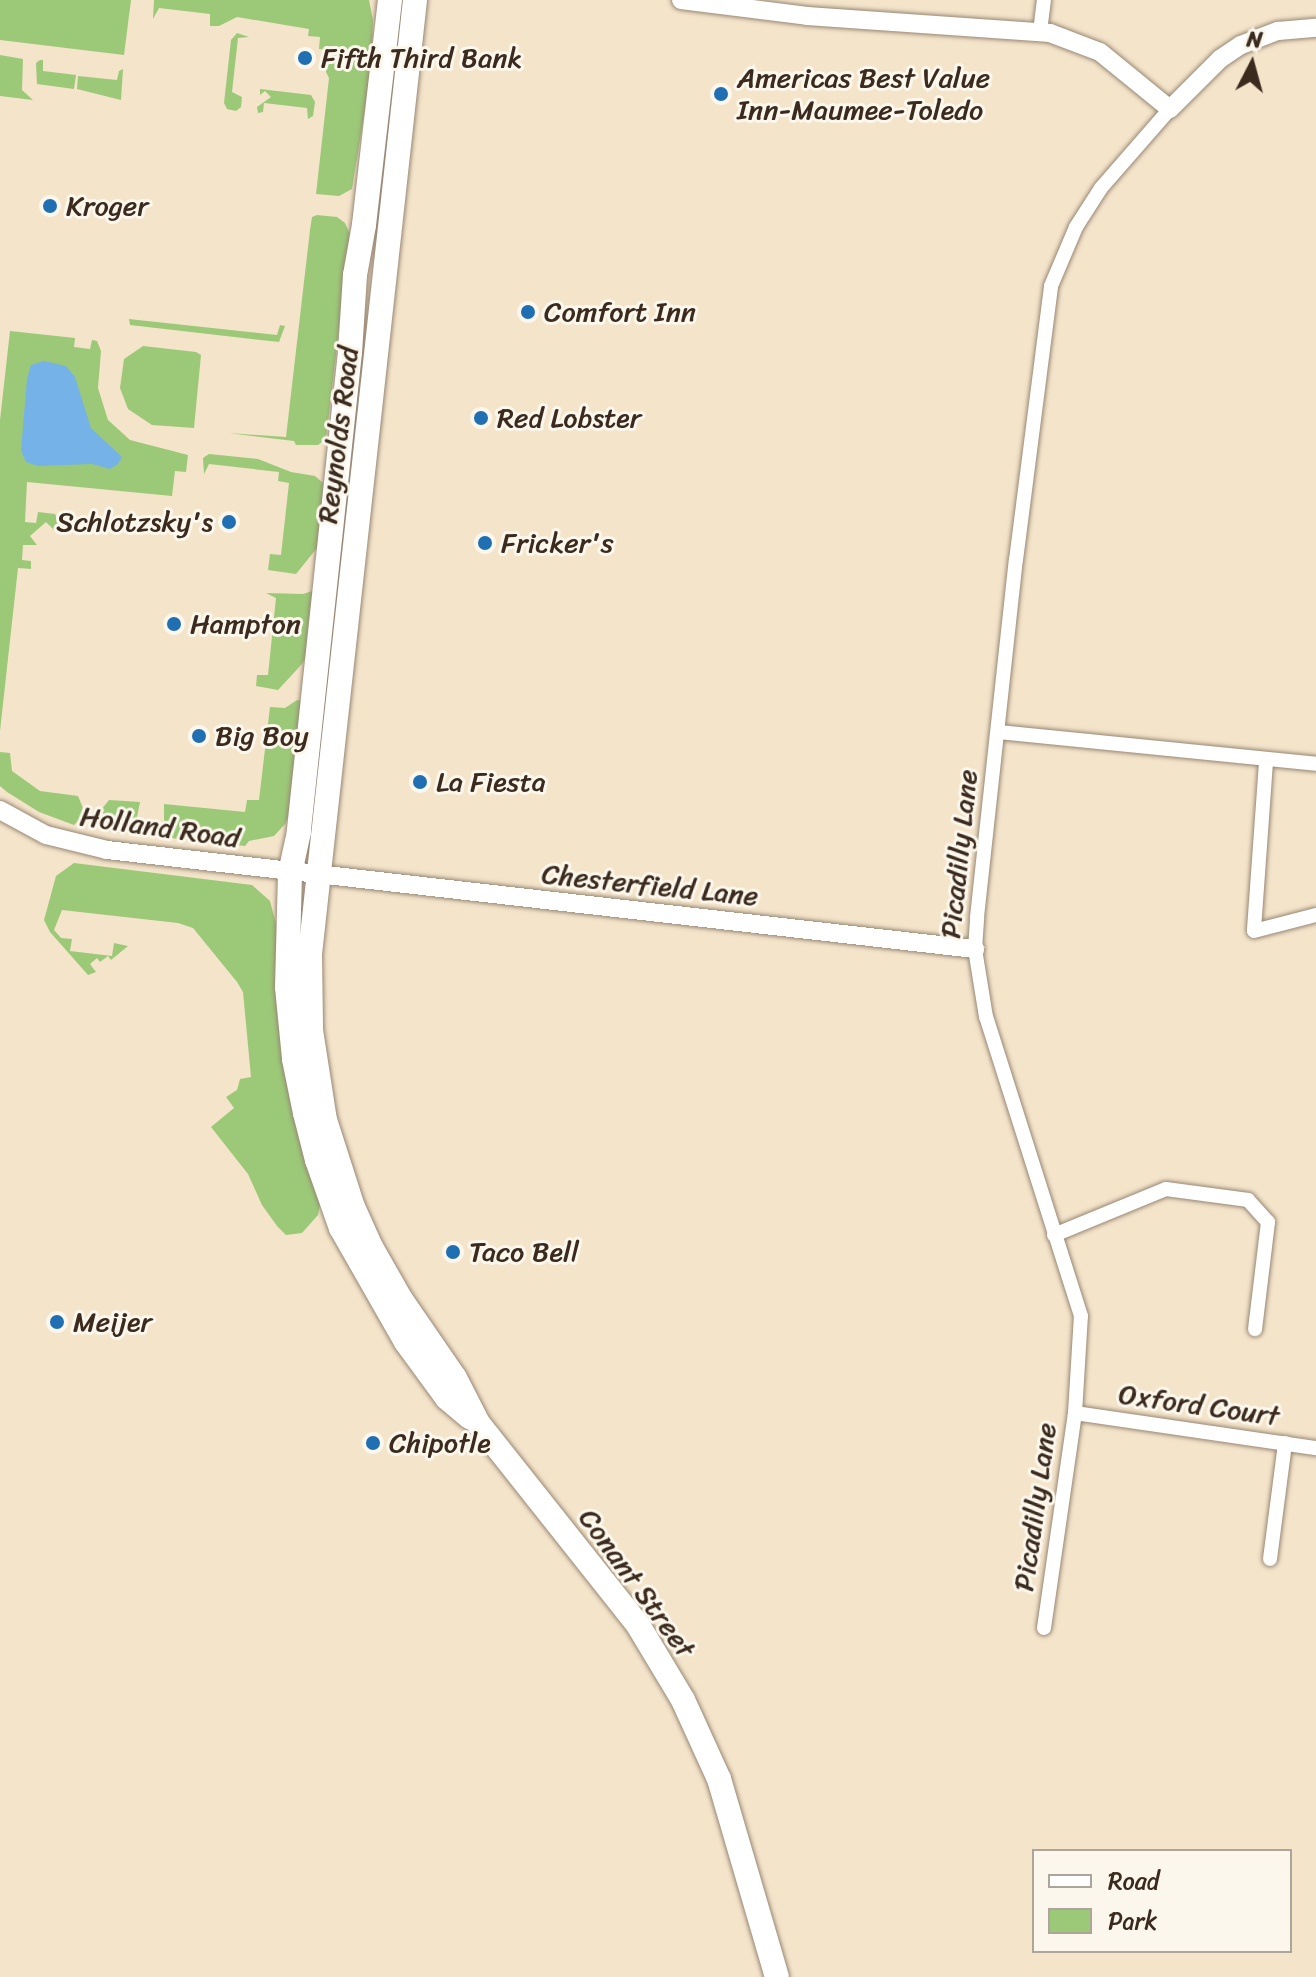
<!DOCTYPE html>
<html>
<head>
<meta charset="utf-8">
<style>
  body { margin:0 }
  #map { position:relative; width:1316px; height:1977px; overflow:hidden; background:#f4e4ca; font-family:Sriracha,sans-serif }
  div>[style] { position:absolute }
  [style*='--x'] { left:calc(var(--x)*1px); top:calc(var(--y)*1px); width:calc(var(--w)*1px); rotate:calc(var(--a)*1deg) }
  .green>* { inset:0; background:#9cc978 }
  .water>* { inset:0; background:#75b2e7 }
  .roads { filter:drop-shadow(0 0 2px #988774) drop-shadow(0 0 2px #988774) }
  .minor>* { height:14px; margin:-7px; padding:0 7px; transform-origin:7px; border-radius:7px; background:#fff }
  .tertiary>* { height:18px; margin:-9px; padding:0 9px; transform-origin:9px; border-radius:9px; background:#fff }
  .primary>* { height:24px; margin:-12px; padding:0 12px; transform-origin:12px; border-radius:12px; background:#fff }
  .dots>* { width:22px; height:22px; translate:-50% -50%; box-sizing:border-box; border:4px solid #fbf7ec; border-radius:50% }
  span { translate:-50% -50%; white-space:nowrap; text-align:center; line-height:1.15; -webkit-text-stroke:6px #fbf7ec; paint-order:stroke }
  .poi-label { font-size:28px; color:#3b2a1e }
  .left { translate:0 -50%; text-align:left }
  .right { translate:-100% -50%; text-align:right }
  .street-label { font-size:28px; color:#3b2a1e }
  .legend { position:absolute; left:1032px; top:1849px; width:260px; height:104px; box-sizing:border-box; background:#fbf7ec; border:2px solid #aea59a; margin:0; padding:10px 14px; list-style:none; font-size:24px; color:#3b2a1e }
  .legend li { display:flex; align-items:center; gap:16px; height:40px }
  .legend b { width:40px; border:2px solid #aea59a }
  .north { position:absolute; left:1212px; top:24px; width:80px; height:80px; -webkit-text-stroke:6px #fbf7ec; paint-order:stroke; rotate:6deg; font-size:22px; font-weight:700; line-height:32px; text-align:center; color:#3b2a1e }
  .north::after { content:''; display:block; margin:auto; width:28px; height:36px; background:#3b2a1e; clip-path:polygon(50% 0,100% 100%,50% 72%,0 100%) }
</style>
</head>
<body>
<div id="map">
  <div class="green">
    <i style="clip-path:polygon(0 0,131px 0,124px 55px,0 40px)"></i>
    <i style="clip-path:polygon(154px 0,369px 0,373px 20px,371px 72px,352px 189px,339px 196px,316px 194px,329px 78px,326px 72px,328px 50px,319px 49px,320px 37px,308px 36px,309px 29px,237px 17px,219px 26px,210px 26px,210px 14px,159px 8px,153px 19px)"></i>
    <i style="clip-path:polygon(237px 33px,249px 37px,238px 38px,232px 92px,242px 97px,241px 107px,236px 111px,227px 109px,224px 103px,231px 40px)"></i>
    <i style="clip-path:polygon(0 55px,23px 59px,22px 90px,33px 100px,0 96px)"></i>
    <i style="clip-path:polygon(40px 60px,43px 60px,43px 71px,76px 75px,74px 89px,37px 84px,36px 63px)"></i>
    <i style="clip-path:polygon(123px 69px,121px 100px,77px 89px,78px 76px,117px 80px,119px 71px)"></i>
    <i style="clip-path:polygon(260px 89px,311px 95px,315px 102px,313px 116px,308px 119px,307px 108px,264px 103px,263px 112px,258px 113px,257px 107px,271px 97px,265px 91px,260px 95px)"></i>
    <i style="clip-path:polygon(317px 215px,337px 217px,345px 223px,350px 234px,326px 439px,318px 445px,296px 445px,294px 441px,228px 433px,286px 437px,310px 230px,312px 217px)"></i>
    <i style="clip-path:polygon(129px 319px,277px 335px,280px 325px,285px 326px,279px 342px,130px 325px)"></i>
    <i style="clip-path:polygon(10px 331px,75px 338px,74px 347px,90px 349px,92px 340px,97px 341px,101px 351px,98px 388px,108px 420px,130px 440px,188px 455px,186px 472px,175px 471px,172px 496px,27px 482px,25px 522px,36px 523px,38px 512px,55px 514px,60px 524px,54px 530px,46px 522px,30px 536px,37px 545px,23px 545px,22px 560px,31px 561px,31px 569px,18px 568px,0 731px,0 420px)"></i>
    <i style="clip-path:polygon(143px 346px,196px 352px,201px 355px,194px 428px,152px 425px,128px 409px,120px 388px,124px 359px)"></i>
    <i style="clip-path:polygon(209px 454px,258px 459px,291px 472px,315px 476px,323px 483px,321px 543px,296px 574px,268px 570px,270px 554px,281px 555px,289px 483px,278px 481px,279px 472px,209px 464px,204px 474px,203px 458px)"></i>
    <i style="clip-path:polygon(315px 590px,308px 653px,302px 664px,278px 690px,256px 686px,257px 675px,268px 675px,276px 598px,266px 593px,303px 594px)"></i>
    <i style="clip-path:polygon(297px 700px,303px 701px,291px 811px,285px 824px,274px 836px,249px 841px,245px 846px,171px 838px,164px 829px,164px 804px,245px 812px,247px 800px,259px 800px,270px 707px,285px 708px)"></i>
    <i style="clip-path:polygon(0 752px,10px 753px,12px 771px,40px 791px,78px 796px,83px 808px,82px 817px,74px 825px,39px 812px,7px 792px,0 786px)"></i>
    <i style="clip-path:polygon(109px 800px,140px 802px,136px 822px,126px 834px,108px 831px,101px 824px,101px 810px)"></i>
    <i style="clip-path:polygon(74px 863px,252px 885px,270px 901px,278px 931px,320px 1204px,318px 1215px,302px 1233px,286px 1235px,277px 1226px,262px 1205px,248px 1174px,211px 1127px,234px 1108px,226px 1097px,237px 1090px,240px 1079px,251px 1077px,243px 992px,237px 982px,193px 928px,178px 923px,62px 910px,54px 930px,61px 938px,72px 939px,70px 951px,112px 956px,114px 943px,128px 946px,111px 960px,108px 956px,100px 962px,97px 958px,90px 964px,96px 972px,88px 975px,50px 932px,44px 920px,56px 876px)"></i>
  </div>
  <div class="water">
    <i style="clip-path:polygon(44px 361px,66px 366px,75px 377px,91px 428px,122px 457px,118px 464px,110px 469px,92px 464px,38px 466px,26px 462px,21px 451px,27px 379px,31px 365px)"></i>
  </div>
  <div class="roads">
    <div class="minor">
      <i style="--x:1040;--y:32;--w:32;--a:-83"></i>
      <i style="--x:998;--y:732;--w:320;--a:5.7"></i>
      <i style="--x:1266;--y:762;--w:169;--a:94.1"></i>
      <i style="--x:1254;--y:931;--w:64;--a:-14.5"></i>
      <i style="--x:1054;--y:1235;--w:121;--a:-22.3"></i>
      <i style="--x:1166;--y:1189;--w:83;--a:7.6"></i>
      <i style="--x:1248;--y:1200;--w:30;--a:48"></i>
      <i style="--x:1268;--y:1222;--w:108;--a:96.9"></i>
      <i style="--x:1075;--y:1413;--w:244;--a:8.3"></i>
      <i style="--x:1270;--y:1559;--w:117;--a:-82.6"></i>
      <i style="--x:1044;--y:1628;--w:217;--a:-81.8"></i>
      <i style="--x:1075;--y:1413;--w:97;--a:-86.5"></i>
      <i style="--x:1081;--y:1316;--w:314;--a:-107.6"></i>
      <i style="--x:986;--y:1017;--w:69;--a:-99.2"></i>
      <i style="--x:975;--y:949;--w:32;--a:-86"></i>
      <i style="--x:977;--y:917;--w:359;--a:-83.8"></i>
      <i style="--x:1016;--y:560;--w:276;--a:-82.7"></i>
      <i style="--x:1051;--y:286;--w:64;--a:-67"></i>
      <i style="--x:1076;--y:227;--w:46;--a:-57.3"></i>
      <i style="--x:1101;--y:188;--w:105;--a:-48.9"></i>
    </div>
    <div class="tertiary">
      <i style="--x:681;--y:0;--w:127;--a:7.2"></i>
      <i style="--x:807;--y:16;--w:244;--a:4"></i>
      <i style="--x:1050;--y:33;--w:53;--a:20.8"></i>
      <i style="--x:1100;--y:52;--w:90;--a:39.2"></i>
      <i style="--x:1170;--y:109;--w:71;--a:-45"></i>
      <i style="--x:1220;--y:59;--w:25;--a:-34"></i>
      <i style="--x:1241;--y:45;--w:40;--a:-21"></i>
      <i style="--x:1278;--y:31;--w:38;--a:-5"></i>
      <i style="--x:0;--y:810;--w:52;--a:28.5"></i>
      <i style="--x:46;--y:835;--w:63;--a:13.8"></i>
      <i style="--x:107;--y:850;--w:874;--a:6.51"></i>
    </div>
    <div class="primary">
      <i style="--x:390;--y:0;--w:226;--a:96.6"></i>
      <i style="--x:364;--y:225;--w:51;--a:100.2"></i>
      <i style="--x:355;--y:275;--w:77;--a:93.7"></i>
      <i style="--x:350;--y:352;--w:483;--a:96.1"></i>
      <i style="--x:299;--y:832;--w:42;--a:102.4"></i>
      <i style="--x:290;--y:873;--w:114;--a:91.5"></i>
      <i style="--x:287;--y:987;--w:72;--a:84.4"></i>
      <i style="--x:294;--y:1059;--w:55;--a:78.5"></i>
      <i style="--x:305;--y:1113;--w:49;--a:75.7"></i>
      <i style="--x:317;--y:1160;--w:72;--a:70.6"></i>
      <i style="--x:341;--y:1228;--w:131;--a:60.3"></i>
      <i style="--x:406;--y:1342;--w:69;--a:53.8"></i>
      <i style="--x:447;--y:1398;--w:30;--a:40"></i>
      <i style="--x:415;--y:0;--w:960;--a:96.28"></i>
      <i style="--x:310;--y:954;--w:76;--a:89.2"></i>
      <i style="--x:311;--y:1030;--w:91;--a:81.2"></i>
      <i style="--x:325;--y:1120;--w:91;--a:72.2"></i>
      <i style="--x:353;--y:1207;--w:44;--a:65.8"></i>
      <i style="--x:371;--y:1247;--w:59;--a:60.4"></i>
      <i style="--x:400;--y:1298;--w:97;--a:55.5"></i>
      <i style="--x:455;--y:1378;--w:51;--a:62.9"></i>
      <i style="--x:478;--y:1423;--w:258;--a:51.6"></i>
      <i style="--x:638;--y:1625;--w:87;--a:59"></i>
      <i style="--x:683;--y:1700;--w:87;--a:65.5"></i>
      <i style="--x:719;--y:1779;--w:206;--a:73.7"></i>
    </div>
  </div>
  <div class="dots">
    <i style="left:305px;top:58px;background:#1f6fb2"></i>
    <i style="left:721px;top:94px;background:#1f6fb2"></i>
    <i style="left:50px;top:206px;background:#1f6fb2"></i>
    <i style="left:528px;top:312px;background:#1f6fb2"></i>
    <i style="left:481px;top:418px;background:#1f6fb2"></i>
    <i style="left:229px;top:522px;background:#1f6fb2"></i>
    <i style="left:485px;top:543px;background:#1f6fb2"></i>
    <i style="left:174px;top:624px;background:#1f6fb2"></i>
    <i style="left:199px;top:736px;background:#1f6fb2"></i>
    <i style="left:420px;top:782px;background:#1f6fb2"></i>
    <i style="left:453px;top:1252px;background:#1f6fb2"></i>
    <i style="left:57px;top:1322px;background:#1f6fb2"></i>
    <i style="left:373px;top:1443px;background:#1f6fb2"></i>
  </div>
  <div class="poi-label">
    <span class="left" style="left:321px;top:58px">Fifth Third Bank</span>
    <span class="left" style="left:737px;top:94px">Americas Best Value<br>Inn-Maumee-Toledo</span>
    <span class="left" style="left:66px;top:206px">Kroger</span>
    <span class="left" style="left:544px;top:312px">Comfort Inn</span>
    <span class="left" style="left:497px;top:418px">Red Lobster</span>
    <span class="right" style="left:213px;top:522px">Schlotzsky's</span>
    <span class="left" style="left:501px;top:543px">Fricker's</span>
    <span class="left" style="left:190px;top:624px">Hampton</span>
    <span class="left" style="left:215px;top:736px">Big Boy</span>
    <span class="left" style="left:436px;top:782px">La Fiesta</span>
    <span class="left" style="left:469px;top:1252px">Taco Bell</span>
    <span class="left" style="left:73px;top:1322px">Meijer</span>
    <span class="left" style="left:389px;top:1443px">Chipotle</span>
  </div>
  <div class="street-label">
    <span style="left:338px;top:435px;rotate:-83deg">Reynolds Road</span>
    <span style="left:160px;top:827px;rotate:8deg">Holland Road</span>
    <span style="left:959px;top:854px;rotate:-84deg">Picadilly Lane</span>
    <span style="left:650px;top:885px;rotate:6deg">Chesterfield Lane</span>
    <span style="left:1199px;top:1405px;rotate:8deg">Oxford Court</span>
    <span style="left:1035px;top:1507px;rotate:-82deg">Picadilly Lane</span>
    <span style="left:637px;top:1583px;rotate:54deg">Conant Street</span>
  </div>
  <ul class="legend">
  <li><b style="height:10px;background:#fff"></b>Road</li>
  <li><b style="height:22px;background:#9cc978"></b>Park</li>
  </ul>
  <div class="north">N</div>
</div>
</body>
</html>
